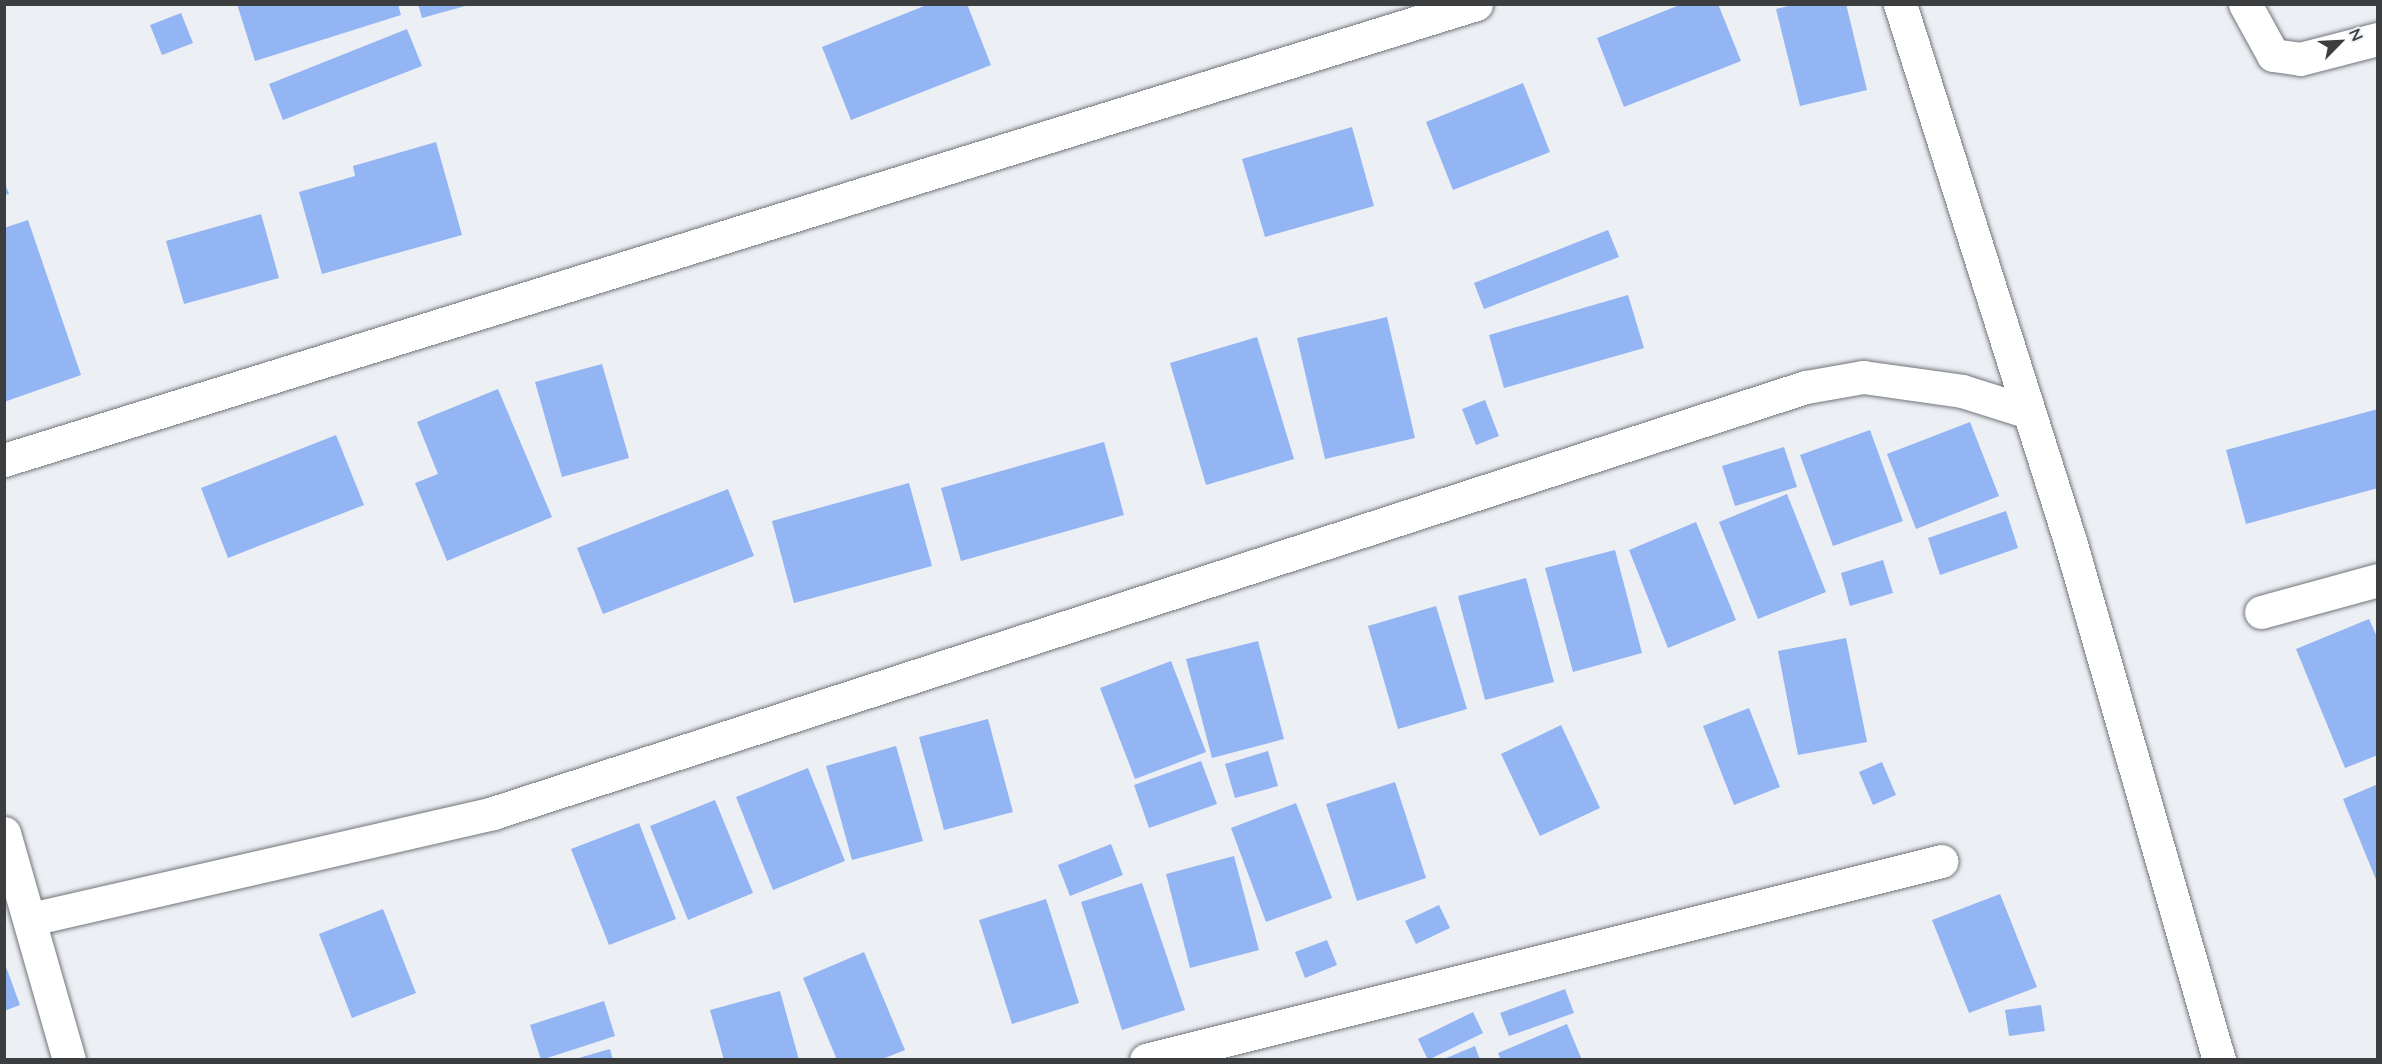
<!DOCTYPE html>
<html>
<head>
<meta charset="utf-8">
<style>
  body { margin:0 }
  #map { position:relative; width:2382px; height:1064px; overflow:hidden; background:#eceff4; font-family:Quicksand,sans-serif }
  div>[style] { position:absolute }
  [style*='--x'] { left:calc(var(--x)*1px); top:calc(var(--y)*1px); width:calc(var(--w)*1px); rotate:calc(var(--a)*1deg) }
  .building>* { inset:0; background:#94b5f4 }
  .roads { filter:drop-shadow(0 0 2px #72757a) drop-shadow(0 0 2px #72757a) }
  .minor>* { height:33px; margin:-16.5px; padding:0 16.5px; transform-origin:16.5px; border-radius:16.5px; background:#fff }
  span { translate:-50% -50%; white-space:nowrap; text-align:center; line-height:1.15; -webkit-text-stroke:4.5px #eceff4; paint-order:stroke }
  .frame { position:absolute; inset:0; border:6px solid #3c3d3f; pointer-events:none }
  .north { position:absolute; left:2310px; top:12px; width:60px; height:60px; -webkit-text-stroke:4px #eceff4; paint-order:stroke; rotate:66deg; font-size:16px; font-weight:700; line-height:24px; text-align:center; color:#3c3d3f }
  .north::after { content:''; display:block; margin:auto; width:21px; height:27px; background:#3c3d3f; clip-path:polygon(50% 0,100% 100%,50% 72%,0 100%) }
</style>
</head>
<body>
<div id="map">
  <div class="building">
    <i style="clip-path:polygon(237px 4px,398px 4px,401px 15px,255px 61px)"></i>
    <i style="clip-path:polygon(418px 4px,469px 4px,469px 5px,422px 18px)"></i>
    <i style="clip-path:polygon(929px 4px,967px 4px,991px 65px,851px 120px,822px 47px)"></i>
    <i style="clip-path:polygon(1682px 4px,1718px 4px,1741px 61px,1624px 107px,1597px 38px)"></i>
    <i style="clip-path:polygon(1796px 4px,1846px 4px,1867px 90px,1800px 106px,1776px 9px)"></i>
    <i style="clip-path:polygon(181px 13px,193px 43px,162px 55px,150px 25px)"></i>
    <i style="clip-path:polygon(407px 29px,422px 66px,283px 120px,269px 84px)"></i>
    <i style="clip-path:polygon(1523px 83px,1550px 152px,1453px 190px,1426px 122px)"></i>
    <i style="clip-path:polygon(1352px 127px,1374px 206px,1265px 237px,1242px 159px)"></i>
    <i style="clip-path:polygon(436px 142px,462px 235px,322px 274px,299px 192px,355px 176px,353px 166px)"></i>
    <i style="clip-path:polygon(4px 181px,9px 194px,4px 195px)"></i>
    <i style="clip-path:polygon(261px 214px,279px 278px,184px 304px,166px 241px)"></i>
    <i style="clip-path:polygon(28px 220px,81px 375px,4px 402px,4px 228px)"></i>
    <i style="clip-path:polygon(1608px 230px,1619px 257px,1484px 309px,1474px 283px)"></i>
    <i style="clip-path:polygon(1628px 295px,1644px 348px,1504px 388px,1489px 335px)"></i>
    <i style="clip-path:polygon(1387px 317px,1415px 438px,1325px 459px,1297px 338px)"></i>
    <i style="clip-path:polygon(1257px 337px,1294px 459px,1206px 485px,1170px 363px)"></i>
    <i style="clip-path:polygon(602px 364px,629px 458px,562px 477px,535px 382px)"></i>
    <i style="clip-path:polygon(498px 389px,552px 517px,447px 561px,415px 483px,438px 474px,417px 422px)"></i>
    <i style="clip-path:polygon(1485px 400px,1499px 436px,1476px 445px,1462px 409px)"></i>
    <i style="clip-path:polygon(2378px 409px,2378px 488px,2246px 524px,2226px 450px)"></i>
    <i style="clip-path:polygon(1970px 422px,1999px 496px,1916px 529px,1887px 454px)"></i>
    <i style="clip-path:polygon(1870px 430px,1903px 521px,1833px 546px,1800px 455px)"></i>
    <i style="clip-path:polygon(336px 435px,364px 505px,228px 558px,201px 488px)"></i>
    <i style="clip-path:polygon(1104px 442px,1124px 515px,961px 561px,941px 488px)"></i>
    <i style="clip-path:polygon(1784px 447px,1797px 487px,1735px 506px,1722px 466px)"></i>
    <i style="clip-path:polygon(909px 483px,932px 566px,794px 603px,772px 521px)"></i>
    <i style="clip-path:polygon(728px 489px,754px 556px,603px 614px,577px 548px)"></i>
    <i style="clip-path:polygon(1787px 494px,1826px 592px,1758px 619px,1719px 522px)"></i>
    <i style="clip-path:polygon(2006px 511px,2018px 548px,1940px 575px,1928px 538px)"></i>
    <i style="clip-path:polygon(1696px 522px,1736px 620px,1668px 648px,1629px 550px)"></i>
    <i style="clip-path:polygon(1615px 550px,1642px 653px,1573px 672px,1545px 568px)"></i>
    <i style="clip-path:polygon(1883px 560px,1893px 593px,1850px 606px,1841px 573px)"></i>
    <i style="clip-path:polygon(1526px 578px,1554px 682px,1485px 700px,1458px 596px)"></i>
    <i style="clip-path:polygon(1436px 606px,1467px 709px,1398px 729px,1368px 626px)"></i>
    <i style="clip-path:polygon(2369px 619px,2378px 639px,2378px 755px,2345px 768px,2296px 649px)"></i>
    <i style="clip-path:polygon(1846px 638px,1867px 742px,1798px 755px,1778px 651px)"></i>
    <i style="clip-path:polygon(1258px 641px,1284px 739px,1212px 758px,1186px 659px)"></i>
    <i style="clip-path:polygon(1171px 661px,1206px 752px,1135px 779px,1100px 688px)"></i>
    <i style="clip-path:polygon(1749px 708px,1780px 787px,1734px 805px,1703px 726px)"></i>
    <i style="clip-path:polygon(988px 719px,1013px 812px,944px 830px,919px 737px)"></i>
    <i style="clip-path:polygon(1561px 725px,1600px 808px,1540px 836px,1501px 754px)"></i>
    <i style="clip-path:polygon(896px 746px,923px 841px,852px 860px,826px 766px)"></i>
    <i style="clip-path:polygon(1268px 751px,1278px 786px,1235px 798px,1225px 764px)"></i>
    <i style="clip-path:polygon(1201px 761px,1217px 804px,1149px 828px,1134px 785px)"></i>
    <i style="clip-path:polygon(1882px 762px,1896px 795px,1873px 805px,1859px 772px)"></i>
    <i style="clip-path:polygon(808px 768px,845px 861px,773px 890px,736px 797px)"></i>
    <i style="clip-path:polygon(1395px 782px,1426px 878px,1357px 901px,1326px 804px)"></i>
    <i style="clip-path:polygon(2378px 784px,2378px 882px,2377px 882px,2343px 799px)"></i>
    <i style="clip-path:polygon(715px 800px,753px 893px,688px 920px,650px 826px)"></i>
    <i style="clip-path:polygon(1296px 803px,1332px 898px,1266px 922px,1231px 828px)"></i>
    <i style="clip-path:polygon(639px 823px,676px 919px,609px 945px,571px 849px)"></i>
    <i style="clip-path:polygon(1111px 844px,1123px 875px,1070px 896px,1058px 865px)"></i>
    <i style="clip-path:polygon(1234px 856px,1259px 950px,1190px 968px,1166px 874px)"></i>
    <i style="clip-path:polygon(1142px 883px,1185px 1010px,1122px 1030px,1081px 902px)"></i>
    <i style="clip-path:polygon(2000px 894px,2037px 987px,1969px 1013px,1932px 920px)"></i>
    <i style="clip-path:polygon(1046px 899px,1079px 1003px,1012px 1024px,979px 920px)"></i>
    <i style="clip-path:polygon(1439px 905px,1450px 928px,1416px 944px,1405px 921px)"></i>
    <i style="clip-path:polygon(383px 909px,416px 993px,352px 1018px,319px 934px)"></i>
    <i style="clip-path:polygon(1327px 940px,1337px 965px,1305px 978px,1295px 952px)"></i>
    <i style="clip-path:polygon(864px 952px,905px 1050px,880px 1060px,837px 1060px,803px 978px)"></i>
    <i style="clip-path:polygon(5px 964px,20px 1005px,4px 1011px,4px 965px)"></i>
    <i style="clip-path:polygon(1565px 989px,1574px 1013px,1509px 1036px,1500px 1013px)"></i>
    <i style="clip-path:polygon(780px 991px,799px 1060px,724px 1060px,710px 1010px)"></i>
    <i style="clip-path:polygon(604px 1001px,615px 1036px,541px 1060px,530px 1025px)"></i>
    <i style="clip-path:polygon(2041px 1005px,2045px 1031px,2009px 1036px,2005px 1010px)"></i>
    <i style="clip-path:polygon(1473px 1012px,1483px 1033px,1428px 1060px,1418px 1039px)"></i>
    <i style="clip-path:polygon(1567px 1024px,1582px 1060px,1501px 1060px,1498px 1053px)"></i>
    <i style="clip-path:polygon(1475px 1046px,1480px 1060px,1444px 1060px,1444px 1059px)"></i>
    <i style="clip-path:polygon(610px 1049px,613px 1060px,576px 1060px,575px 1059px)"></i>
  </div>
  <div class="roads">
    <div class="minor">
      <i style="--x:1900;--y:4;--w:563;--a:72.43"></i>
      <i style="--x:2070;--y:541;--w:540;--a:73.98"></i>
      <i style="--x:2245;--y:4;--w:58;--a:61.2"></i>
      <i style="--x:2273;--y:55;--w:27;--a:8"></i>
      <i style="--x:2300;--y:59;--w:81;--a:-14.4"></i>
      <i style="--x:4;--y:460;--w:1541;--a:-17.21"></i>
      <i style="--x:2261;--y:612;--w:121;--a:-15.3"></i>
      <i style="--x:4;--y:833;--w:236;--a:74"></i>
      <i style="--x:31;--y:919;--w:474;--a:-12.9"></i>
      <i style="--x:493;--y:813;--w:1380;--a:-17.98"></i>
      <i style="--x:1806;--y:387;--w:58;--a:-10"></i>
      <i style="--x:1863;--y:377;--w:100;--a:8"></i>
      <i style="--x:1962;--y:391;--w:70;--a:17.4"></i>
      <i style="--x:1146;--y:1060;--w:820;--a:-14.04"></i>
    </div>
  </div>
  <div class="frame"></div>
  <div class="north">N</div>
</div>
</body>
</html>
